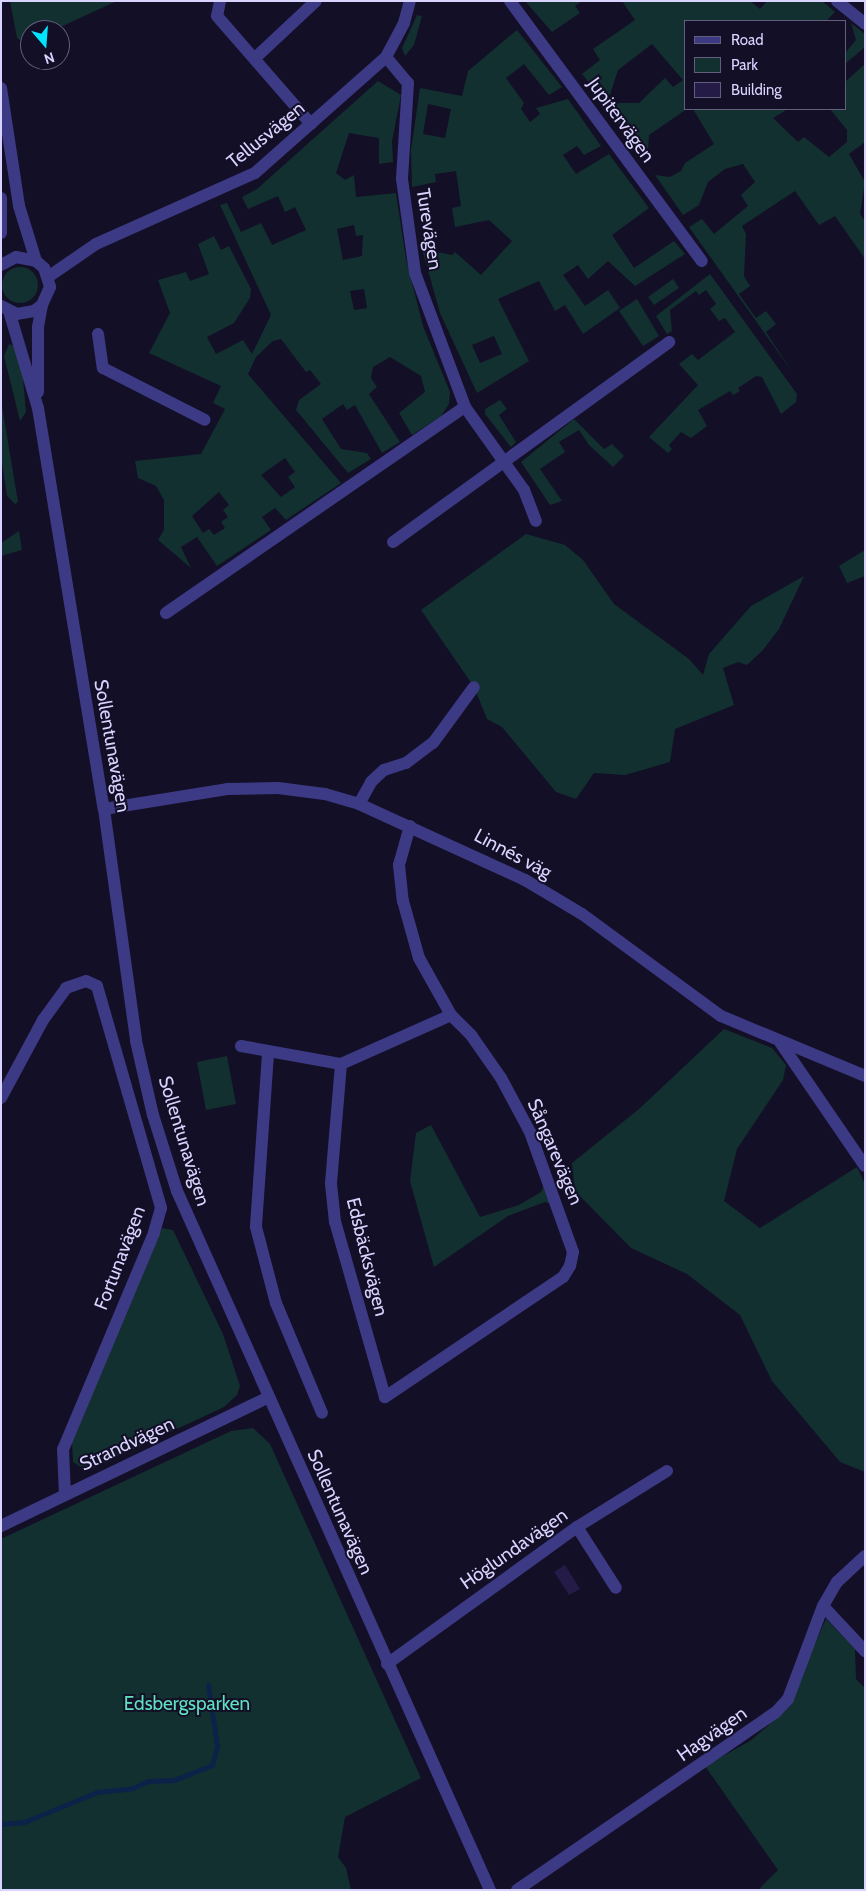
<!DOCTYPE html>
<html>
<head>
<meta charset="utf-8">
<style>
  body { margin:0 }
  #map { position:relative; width:866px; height:1891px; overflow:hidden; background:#130f26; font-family:Cabin,sans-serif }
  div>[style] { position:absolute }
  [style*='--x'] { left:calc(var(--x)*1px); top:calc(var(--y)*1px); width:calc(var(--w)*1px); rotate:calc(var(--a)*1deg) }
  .green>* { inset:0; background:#12302f }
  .round { border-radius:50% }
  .stream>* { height:5px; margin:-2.5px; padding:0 2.5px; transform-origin:2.5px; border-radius:2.5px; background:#0c2248 }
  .building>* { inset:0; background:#241b47 }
  .minor>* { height:12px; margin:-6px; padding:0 6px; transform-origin:6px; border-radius:6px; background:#3d3a85 }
  .tertiary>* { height:12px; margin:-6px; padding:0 6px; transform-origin:6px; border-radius:6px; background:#3d3a85 }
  span { translate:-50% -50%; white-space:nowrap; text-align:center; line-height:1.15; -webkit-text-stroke:4px #130f26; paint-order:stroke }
  .street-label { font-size:19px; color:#d9d4ff }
  .park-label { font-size:19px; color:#5fe0c0 }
  .frame { position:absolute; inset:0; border:2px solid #d9d4ff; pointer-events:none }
  .legend { position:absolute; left:684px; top:20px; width:162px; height:90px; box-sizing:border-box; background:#130f26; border:1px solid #625e7d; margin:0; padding:6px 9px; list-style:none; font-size:15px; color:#d9d4ff }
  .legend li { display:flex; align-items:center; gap:10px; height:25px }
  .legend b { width:25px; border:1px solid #625e7d }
  .north { position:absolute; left:20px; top:20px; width:50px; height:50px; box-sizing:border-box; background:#130f26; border:1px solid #625e7d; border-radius:50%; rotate:162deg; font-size:14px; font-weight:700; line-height:20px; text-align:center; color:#d9d4ff }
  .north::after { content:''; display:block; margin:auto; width:18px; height:22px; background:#00e5ff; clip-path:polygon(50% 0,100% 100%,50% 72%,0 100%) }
</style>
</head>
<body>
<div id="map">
  <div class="green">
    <i style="clip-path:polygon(10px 1px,117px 1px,54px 30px,30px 30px,30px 41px,25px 44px,17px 38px)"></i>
    <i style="clip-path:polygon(525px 1px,582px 1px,575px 6px,580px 13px,552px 32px)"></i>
    <i style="clip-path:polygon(622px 1px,750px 1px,760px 9px,767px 1px,822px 1px,835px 12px,826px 21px,685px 21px,687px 109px,649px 135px,648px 151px,641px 155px,607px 108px,616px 103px,639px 103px,665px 78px,673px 87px,683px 80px,652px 44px,618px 70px,610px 95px,603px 100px,582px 74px,600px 60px,593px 49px,635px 20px)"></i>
    <i style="clip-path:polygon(417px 15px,422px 16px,414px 45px,405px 56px,402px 48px)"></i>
    <i style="clip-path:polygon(851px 23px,865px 34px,865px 47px,845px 64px,845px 53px,856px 40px)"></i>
    <i style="clip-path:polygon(evenodd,517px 30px,562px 87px,549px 95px,524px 64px,506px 78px,524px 103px,521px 109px,530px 122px,540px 114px,536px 108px,568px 99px,601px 146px,584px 155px,577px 146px,563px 155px,576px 174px,609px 154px,649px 208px,612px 235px,634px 268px,674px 241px,685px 254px,635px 286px,608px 261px,588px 279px,578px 265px,563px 275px,585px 306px,608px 290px,620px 308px,583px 334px,565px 305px,555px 311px,539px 281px,498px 299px,529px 361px,477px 393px,440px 313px,422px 249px,452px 255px,455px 252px,481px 275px,512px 241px,489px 220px,455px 227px,452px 208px,461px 206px,456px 171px,435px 174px,436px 182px,412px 187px,411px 150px,420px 88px,462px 96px,468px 71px,517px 30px,428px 104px,451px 109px,445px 138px,423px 134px,428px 104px,517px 30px,494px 336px,502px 354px,480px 363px,472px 345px,494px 336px)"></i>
    <i style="clip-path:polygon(865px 64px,865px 142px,849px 154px,865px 182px,860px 214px,865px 221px,865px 259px,835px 216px,819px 225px,795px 191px,742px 226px,746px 234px,744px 276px,750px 286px,739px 294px,756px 318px,766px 311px,776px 324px,766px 332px,793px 373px,689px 227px,702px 219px,714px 234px,748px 206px,741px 195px,755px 182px,743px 164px,725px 169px,708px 182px,699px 205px,683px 215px,655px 175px,670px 177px,681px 171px,685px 163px,714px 144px,693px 109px,788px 109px,773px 118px,798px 142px,804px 137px,829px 157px,847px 142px,847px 130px,830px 109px,845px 109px,845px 82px)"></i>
    <i style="clip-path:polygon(evenodd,378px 81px,401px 95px,392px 141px,393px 162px,379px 164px,379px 138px,349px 133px,336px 173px,345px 180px,354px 175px,356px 197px,396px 193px,406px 259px,423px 326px,450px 392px,449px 404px,441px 416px,412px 435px,399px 413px,425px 392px,421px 376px,390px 357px,373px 367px,371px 378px,377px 387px,369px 394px,400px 442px,382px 453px,355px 405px,347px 410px,343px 404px,322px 419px,341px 449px,367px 453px,371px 459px,348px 473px,296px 410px,299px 400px,321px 384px,310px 370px,306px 372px,281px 339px,273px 341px,256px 357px,248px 374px,341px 483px,286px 520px,275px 508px,262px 517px,271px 530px,217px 566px,197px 537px,181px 547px,191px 568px,158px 540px,164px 530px,164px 500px,156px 486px,138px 478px,135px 461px,201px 454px,225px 409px,213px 403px,221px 386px,149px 353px,170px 313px,158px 280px,186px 272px,190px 281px,209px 274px,198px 244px,214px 236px,221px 250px,229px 246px,251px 289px,250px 298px,234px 323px,207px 337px,216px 354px,243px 340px,252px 354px,271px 315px,220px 205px,227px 203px,241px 232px,261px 223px,272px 245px,306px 230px,295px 207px,285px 212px,278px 196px,248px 209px,242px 197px,257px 189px,378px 81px,354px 225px,356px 236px,363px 235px,362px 256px,343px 260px,337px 229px,354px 225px,378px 81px,364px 289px,367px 308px,354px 310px,350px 291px,364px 289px,378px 81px,285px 458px,295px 472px,288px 477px,295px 487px,281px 497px,261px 475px,285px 458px,378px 81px,219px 492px,229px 505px,223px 510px,228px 517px,221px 522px,225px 528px,214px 535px,209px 529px,203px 533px,192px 516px,219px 492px)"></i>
    <i class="round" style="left:2px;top:267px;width:36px;height:36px"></i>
    <i style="clip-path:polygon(710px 274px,797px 394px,796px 402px,781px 414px,762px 377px,756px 376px,738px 388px,740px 391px,733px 395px,730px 391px,698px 410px,707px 426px,691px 438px,681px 432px,669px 445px,672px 449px,668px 453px,649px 437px,698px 385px,679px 364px,692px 354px,698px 360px,735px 332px,725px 318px,719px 321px,710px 309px,716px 304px,706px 290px,699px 295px,696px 291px,670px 310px,672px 331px,667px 334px,656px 316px)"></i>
    <i style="clip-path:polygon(673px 279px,679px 288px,654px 305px,648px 297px)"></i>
    <i style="clip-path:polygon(637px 299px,659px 336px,643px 346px,619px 311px)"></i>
    <i style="clip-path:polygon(9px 344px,15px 346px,22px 368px,26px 412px,20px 421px,4px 356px)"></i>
    <i style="clip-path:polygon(1px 400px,18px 502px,15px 504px,7px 496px,1px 456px)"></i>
    <i style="clip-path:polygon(500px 400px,507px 409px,499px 415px,516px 442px,511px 447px,485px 414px,485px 409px)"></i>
    <i style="clip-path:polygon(574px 419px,604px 449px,612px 444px,624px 456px,613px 467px,589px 445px,579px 430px,559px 442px,565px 452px,540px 469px,562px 501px,550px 505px,521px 462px)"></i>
    <i style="clip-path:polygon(19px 531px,22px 550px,1px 556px,1px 543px)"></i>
    <i style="clip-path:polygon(526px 534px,565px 545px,583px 560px,614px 604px,689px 659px,703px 675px,709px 654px,751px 606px,804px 576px,779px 629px,763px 650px,747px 665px,738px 662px,723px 668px,734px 705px,675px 729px,670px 762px,625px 775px,594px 773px,576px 799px,556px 792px,502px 727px,487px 719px,474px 687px,421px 610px)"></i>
    <i style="clip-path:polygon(865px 550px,865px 576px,847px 583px,839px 566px)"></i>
    <i style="clip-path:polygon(724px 1029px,772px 1048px,786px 1065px,783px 1080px,737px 1149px,724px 1201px,760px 1228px,857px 1167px,865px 1184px,865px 1472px,840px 1462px,772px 1381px,740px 1315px,687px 1274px,631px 1248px,575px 1191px,572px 1163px,639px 1109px)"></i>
    <i style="clip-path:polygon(227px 1056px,236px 1104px,206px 1110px,197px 1062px)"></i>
    <i style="clip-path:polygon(431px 1125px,480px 1217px,519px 1205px,541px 1192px,545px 1183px,551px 1204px,545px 1202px,508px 1216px,434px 1267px,410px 1181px,416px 1133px)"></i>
    <i style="clip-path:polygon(162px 1228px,173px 1230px,223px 1334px,240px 1386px,237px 1395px,224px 1407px,87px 1471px,73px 1462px,72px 1442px)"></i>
    <i style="clip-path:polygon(253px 1428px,270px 1444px,421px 1778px,345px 1817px,338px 1857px,346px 1868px,351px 1890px,1px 1890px,1px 1539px,231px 1431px)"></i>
    <i style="clip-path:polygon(826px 1619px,855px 1649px,856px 1679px,865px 1688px,865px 1890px,758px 1890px,778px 1870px,705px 1766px,750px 1741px,785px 1711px)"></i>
  </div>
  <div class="stream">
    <i style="--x:1;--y:1824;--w:23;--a:-5"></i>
    <i style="--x:24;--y:1822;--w:79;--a:-22.3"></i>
    <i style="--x:97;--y:1792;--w:36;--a:-6"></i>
    <i style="--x:133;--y:1788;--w:17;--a:-25"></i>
    <i style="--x:148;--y:1781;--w:26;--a:-2"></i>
    <i style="--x:174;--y:1780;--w:41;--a:-21.5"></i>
    <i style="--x:212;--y:1765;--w:20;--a:-75"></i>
    <i style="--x:217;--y:1746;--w:62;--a:-98.4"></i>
  </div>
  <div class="building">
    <i style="clip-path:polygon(565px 1565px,580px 1589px,569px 1595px,554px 1572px)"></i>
  </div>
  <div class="minor">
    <i style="--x:220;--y:1;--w:15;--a:101"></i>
    <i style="--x:217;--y:16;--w:143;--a:49"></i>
    <i style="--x:510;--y:1;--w:323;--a:53.6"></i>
    <i style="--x:837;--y:1;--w:36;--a:39"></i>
    <i style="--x:386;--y:57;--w:34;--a:50"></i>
    <i style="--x:408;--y:83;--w:96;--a:93.6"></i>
    <i style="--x:402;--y:179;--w:95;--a:82.1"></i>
    <i style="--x:415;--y:273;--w:143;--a:69.5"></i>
    <i style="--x:465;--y:407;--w:102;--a:54.6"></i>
    <i style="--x:524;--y:490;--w:33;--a:69"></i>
    <i style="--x:255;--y:58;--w:83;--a:-43.1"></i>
    <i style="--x:48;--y:277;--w:58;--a:-34.5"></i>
    <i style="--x:96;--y:244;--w:174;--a:-24.1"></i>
    <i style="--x:255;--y:173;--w:175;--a:-41.5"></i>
    <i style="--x:386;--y:57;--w:38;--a:-62"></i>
    <i style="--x:404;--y:23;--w:23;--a:-75"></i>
    <i style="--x:98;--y:334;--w:34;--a:82"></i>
    <i style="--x:103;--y:368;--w:114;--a:27"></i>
    <i style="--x:393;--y:542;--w:341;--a:-35.9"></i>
    <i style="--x:166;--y:613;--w:363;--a:-34.6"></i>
    <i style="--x:359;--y:804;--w:25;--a:-61"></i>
    <i style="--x:371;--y:782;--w:18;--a:-43"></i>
    <i style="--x:384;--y:770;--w:23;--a:-18"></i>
    <i style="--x:406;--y:763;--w:34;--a:-37"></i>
    <i style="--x:433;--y:743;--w:69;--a:-53.8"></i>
    <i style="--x:104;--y:809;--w:126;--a:-9.2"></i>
    <i style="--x:228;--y:789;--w:50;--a:-1.1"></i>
    <i style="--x:278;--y:788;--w:47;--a:7.3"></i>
    <i style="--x:325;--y:794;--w:35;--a:16"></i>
    <i style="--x:359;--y:804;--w:183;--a:24.6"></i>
    <i style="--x:525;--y:880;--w:66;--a:30.8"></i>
    <i style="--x:582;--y:914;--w:172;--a:36.3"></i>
    <i style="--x:721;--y:1016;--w:156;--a:22.6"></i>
    <i style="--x:410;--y:826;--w:41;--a:105.8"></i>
    <i style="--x:399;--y:865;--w:36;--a:84"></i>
    <i style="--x:403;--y:901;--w:59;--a:74.3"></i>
    <i style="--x:419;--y:958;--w:65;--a:60.7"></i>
    <i style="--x:451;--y:1015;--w:28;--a:45"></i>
    <i style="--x:471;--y:1035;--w:52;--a:55.1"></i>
    <i style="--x:501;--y:1078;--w:61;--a:61.8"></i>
    <i style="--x:530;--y:1132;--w:127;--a:70.3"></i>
    <i style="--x:573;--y:1252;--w:14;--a:102"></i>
    <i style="--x:570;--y:1266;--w:13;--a:122"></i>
    <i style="--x:563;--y:1277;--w:215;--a:146"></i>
    <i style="--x:385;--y:1397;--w:182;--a:-105.9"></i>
    <i style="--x:335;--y:1222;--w:39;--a:-96"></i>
    <i style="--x:331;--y:1183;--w:119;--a:-85.2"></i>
    <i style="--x:341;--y:1064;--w:120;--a:-24"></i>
    <i style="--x:780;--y:1042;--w:150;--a:55.6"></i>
    <i style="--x:241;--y:1046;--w:102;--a:10.2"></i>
    <i style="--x:268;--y:1054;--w:173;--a:94"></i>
    <i style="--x:256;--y:1227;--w:79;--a:75.3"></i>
    <i style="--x:276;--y:1303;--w:119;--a:67.3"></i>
    <i style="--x:1;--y:1098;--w:89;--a:-61.7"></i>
    <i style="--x:43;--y:1020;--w:39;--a:-54"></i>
    <i style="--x:66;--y:988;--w:21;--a:-19"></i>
    <i style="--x:86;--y:981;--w:12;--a:24"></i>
    <i style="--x:97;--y:986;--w:231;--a:73.9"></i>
    <i style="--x:161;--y:1208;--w:26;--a:106"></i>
    <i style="--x:154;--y:1233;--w:234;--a:112.8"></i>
    <i style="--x:63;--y:1449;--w:45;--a:87.5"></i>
    <i style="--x:1;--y:1526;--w:297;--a:-25.7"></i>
    <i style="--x:577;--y:1527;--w:72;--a:57.4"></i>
    <i style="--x:823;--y:1606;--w:62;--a:47"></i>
    <i style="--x:387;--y:1664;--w:234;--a:-35.8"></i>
    <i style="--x:577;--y:1527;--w:106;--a:-31.9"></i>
    <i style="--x:517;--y:1890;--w:313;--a:-34.5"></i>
    <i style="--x:775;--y:1713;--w:19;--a:-47"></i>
    <i style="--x:788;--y:1699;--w:99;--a:-69.4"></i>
    <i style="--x:823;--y:1606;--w:28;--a:-60"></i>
    <i style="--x:837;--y:1582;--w:38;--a:-43"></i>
  </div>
  <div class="tertiary">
    <i style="--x:1;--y:88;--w:119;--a:81.3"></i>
    <i style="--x:19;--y:206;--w:58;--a:72.8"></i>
    <i style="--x:1;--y:198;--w:35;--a:90"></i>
    <i style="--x:1;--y:265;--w:17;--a:-28"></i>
    <i style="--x:16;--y:257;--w:20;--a:11"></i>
    <i style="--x:36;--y:261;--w:11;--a:41"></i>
    <i style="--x:44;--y:268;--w:20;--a:72"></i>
    <i style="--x:50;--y:287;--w:20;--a:114"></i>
    <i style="--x:42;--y:305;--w:10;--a:143"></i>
    <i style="--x:34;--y:311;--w:17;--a:170"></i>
    <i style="--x:17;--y:314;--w:18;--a:-153"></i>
    <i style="--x:9;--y:311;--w:101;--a:73.4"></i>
    <i style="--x:38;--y:408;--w:406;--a:80.7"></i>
    <i style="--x:104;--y:809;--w:234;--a:82.1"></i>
    <i style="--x:136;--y:1041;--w:76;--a:77.1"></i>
    <i style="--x:153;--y:1115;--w:80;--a:72.5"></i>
    <i style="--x:177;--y:1191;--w:766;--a:65.88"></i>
    <i style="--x:38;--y:392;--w:65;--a:-90"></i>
    <i style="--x:38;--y:327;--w:22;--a:-80"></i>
  </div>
  <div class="street-label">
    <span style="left:621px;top:120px;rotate:54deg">Jupitervägen</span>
    <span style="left:266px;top:135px;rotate:-39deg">Tellusvägen</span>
    <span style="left:429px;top:229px;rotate:81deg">Turevägen</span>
    <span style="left:112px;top:746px;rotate:80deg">Sollentunavägen</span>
    <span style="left:513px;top:854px;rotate:28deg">Linnés väg</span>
    <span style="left:184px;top:1141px;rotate:73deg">Sollentunavägen</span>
    <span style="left:555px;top:1152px;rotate:67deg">Sångarevägen</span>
    <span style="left:367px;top:1257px;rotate:76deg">Edsbäcksvägen</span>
    <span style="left:120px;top:1258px;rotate:-69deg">Fortunavägen</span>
    <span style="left:127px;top:1444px;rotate:-25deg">Strandvägen</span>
    <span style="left:340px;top:1512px;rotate:66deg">Sollentunavägen</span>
    <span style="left:514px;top:1549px;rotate:-35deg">Höglundavägen</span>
    <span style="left:712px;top:1734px;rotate:-35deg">Hagvägen</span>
  </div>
  <div class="park-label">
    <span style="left:187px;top:1704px">Edsbergsparken</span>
  </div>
  <div class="frame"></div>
  <ul class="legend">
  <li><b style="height:6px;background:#3d3a85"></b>Road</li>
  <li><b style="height:14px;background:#12302f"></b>Park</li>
  <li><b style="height:14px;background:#241b47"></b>Building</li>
  </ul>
  <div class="north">N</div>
</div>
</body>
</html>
